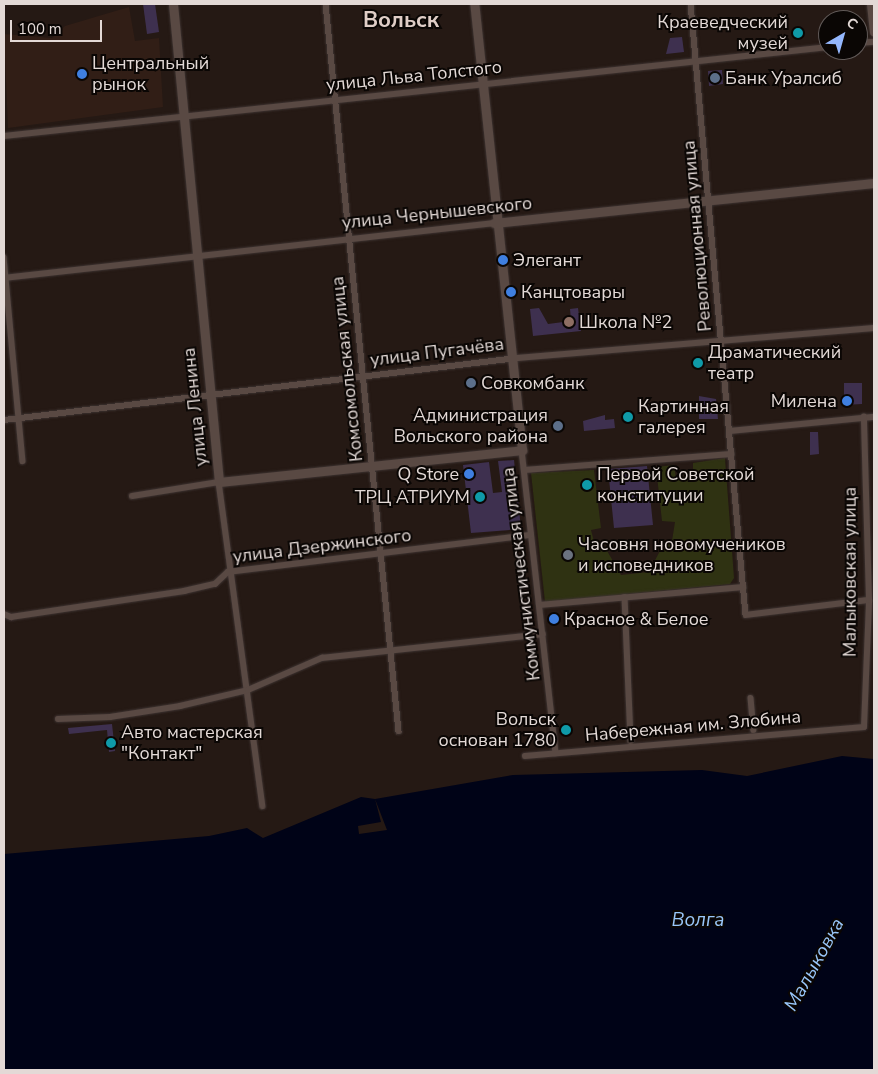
<!DOCTYPE html>
<html>
<head>
<meta charset="utf-8">
<style>
  body { margin:0 }
  #map { position:relative; width:878px; height:1074px; overflow:hidden; background:#251914; font-family:"Nunito Sans",sans-serif }
  div>[style] { position:absolute }
  [style*='--x'] { left:calc(var(--x)*1px); top:calc(var(--y)*1px); width:calc(var(--w)*1px); rotate:calc(var(--a)*1deg) }
  .built>* { inset:0; background:#311e16 }
  .green>* { inset:0; background:#2f3212 }
  .water>* { inset:0; background:#000317 }
  .pier>* { inset:0; background:#251914 }
  .building>* { inset:0; background:#3e304f }
  .roads { filter:drop-shadow(0 0 1px #3d3331) drop-shadow(0 0 1px #3d3331) }
  .street>* { height:5.5px; margin:-2.75px; padding:0 2.75px; transform-origin:2.75px; border-radius:2.75px; background:#594943 }
  .secondary>* { height:9px; margin:-4.5px; padding:0 4.5px; transform-origin:4.5px; border-radius:4.5px; background:#594943 }
  .dots>* { width:14px; height:14px; translate:-50% -50%; box-sizing:border-box; border:2px solid #0a0604; border-radius:50% }
  span { translate:-50% -50%; white-space:nowrap; text-align:center; line-height:1.15; -webkit-text-stroke:4px #0a0604; paint-order:stroke }
  .poi-label { font-size:18px; color:#e3d9d6 }
  .right { translate:-100% -50%; text-align:right }
  .left { translate:0 -50%; text-align:left }
  .street-label { font-size:18px; color:#e3d9d6 }
  .water-label { font-size:19px; color:#99c6f9; font-style:italic }
  .district-label { font-size:22px; color:#dfcdc6; font-weight:700 }
  .frame { position:absolute; inset:0; border:5px solid #e3d9d6; pointer-events:none }
  .north { position:absolute; left:818px; top:10px; width:50px; height:50px; box-sizing:border-box; background:#0a0604; border:1px solid #615a58; border-radius:50%; rotate:38deg; font-size:14px; font-weight:700; line-height:20px; text-align:center; color:#e3d9d6 }
  .north::after { content:''; display:block; margin:auto; width:18px; height:22px; background:#94b7fd; clip-path:polygon(50% 0,100% 100%,50% 72%,0 100%) }
  .scale { position:absolute; left:10px; top:20px; width:92px; height:22px; box-sizing:border-box; border:2px solid #e3d9d6; border-top:0; padding-left:6px; font-size:15px; line-height:18px; white-space:nowrap; color:#e3d9d6; -webkit-text-stroke:4px #0a0604; paint-order:stroke }
</style>
</head>
<body>
<div id="map">
  <div class="built">
    <i style="clip-path:polygon(129px 7px,135px 41px,159px 38px,163px 107px,8px 128px,4px 34px,52px 38px,65px 26px)"></i>
  </div>
  <div class="green">
    <i style="clip-path:polygon(725px 458px,734px 578px,730px 584px,545px 602px,531px 473px,594px 470px,601px 528px,591px 530px,596px 549px,606px 549px,621px 575px,649px 572px,663px 545px,672px 541px,675px 522px,662px 521px,656px 467px,674px 465px,676px 478px,693px 477px,693px 463px)"></i>
  </div>
  <div class="water">
    <i style="clip-path:polygon(842px 756px,874px 759px,874px 1070px,4px 1070px,4px 854px,209px 836px,247px 828px,263px 838px,361px 797px,375px 799px,513px 775px,702px 770px,747px 776px)"></i>
  </div>
  <div class="pier">
    <i style="clip-path:polygon(375px 799px,387px 830px,359px 834px,358px 826px,381px 822px)"></i>
  </div>
  <div class="building">
    <i style="clip-path:polygon(143px 4px,155px 4px,159px 32px,147px 34px)"></i>
    <i style="clip-path:polygon(682px 37px,684px 52px,666px 54px,670px 38px)"></i>
    <i style="clip-path:polygon(722px 70px,723px 84px,709px 86px,708px 71px)"></i>
    <i style="clip-path:polygon(539px 308px,548px 324px,571px 321px,570px 309px,578px 308px,581px 331px,533px 336px,530px 309px)"></i>
    <i style="clip-path:polygon(844px 383px,862px 383px,862px 404px,844px 405px)"></i>
    <i style="clip-path:polygon(699px 396px,716px 399px,718px 419px,699px 419px)"></i>
    <i style="clip-path:polygon(605px 415px,605px 420px,614px 419px,615px 428px,584px 431px,583px 421px)"></i>
    <i style="clip-path:polygon(810px 432px,818px 432px,819px 454px,810px 455px)"></i>
    <i style="clip-path:polygon(514px 460px,521px 529px,471px 533px,463px 465px,489px 462px,493px 493px,502px 492px,498px 461px)"></i>
    <i style="clip-path:polygon(647px 466px,653px 525px,614px 528px,608px 469px)"></i>
    <i style="clip-path:polygon(112px 724px,115px 751px,109px 752px,107px 730px,69px 734px,68px 728px)"></i>
  </div>
  <div class="roads">
    <div class="street">
      <i style="--x:326;--y:4;--w:731;--a:84.27"></i>
      <i style="--x:691;--y:4;--w:613;--a:84.86"></i>
      <i style="--x:746;--y:615;--w:124;--a:-7"></i>
      <i style="--x:858;--y:43;--w:16;--a:-4"></i>
      <i style="--x:4;--y:136;--w:829;--a:-6.16"></i>
      <i style="--x:4;--y:257;--w:205;--a:84.7"></i>
      <i style="--x:4;--y:278;--w:493;--a:-6.4"></i>
      <i style="--x:4;--y:420;--w:517;--a:-6.89"></i>
      <i style="--x:517;--y:358;--w:358;--a:-4.8"></i>
      <i style="--x:730;--y:431;--w:145;--a:-5.6"></i>
      <i style="--x:522;--y:450;--w:305;--a:83.6"></i>
      <i style="--x:524;--y:470;--w:208;--a:-4.4"></i>
      <i style="--x:132;--y:496;--w:88;--a:-9.1"></i>
      <i style="--x:219;--y:482;--w:327;--a:82.3"></i>
      <i style="--x:625;--y:597;--w:144;--a:87.6"></i>
      <i style="--x:539;--y:605;--w:205;--a:-5"></i>
      <i style="--x:4;--y:614;--w:8;--a:23"></i>
      <i style="--x:11;--y:617;--w:175;--a:-8.5"></i>
      <i style="--x:184;--y:591;--w:32;--a:-13"></i>
      <i style="--x:215;--y:584;--w:18;--a:-43"></i>
      <i style="--x:228;--y:572;--w:305;--a:-7"></i>
      <i style="--x:751;--y:698;--w:32;--a:85"></i>
      <i style="--x:58;--y:719;--w:52;--a:-2.2"></i>
      <i style="--x:110;--y:717;--w:71;--a:-8.9"></i>
      <i style="--x:180;--y:706;--w:70;--a:-13.2"></i>
      <i style="--x:248;--y:690;--w:81;--a:-23.4"></i>
      <i style="--x:322;--y:658;--w:222;--a:-6.2"></i>
      <i style="--x:525;--y:756;--w:340;--a:-4.9"></i>
      <i style="--x:864;--y:727;--w:127;--a:-87.7"></i>
      <i style="--x:869;--y:600;--w:183;--a:-91.6"></i>
    </div>
    <div class="secondary">
      <i style="--x:173;--y:4;--w:480;--a:84.5"></i>
      <i style="--x:219;--y:482;--w:305;--a:-6"></i>
      <i style="--x:522;--y:450;--w:449;--a:-96.1"></i>
      <i style="--x:871;--y:4;--w:28;--a:84"></i>
      <i style="--x:494;--y:223;--w:382;--a:-6"></i>
    </div>
  </div>
  <div class="dots">
    <i style="left:798px;top:33px;background:#0f9aa8"></i>
    <i style="left:82px;top:74px;background:#3f7fe0"></i>
    <i style="left:715px;top:78px;background:#5c6f8a"></i>
    <i style="left:503px;top:260px;background:#3f7fe0"></i>
    <i style="left:511px;top:292px;background:#3f7fe0"></i>
    <i style="left:569px;top:322px;background:#8d6e63"></i>
    <i style="left:698px;top:363px;background:#0f9aa8"></i>
    <i style="left:471px;top:383px;background:#5c6f8a"></i>
    <i style="left:847px;top:401px;background:#3f7fe0"></i>
    <i style="left:628px;top:417px;background:#0f9aa8"></i>
    <i style="left:558px;top:426px;background:#5c6f8a"></i>
    <i style="left:469px;top:474px;background:#3f7fe0"></i>
    <i style="left:587px;top:485px;background:#0f9aa8"></i>
    <i style="left:480px;top:497px;background:#0f9aa8"></i>
    <i style="left:568px;top:555px;background:#6b7280"></i>
    <i style="left:554px;top:619px;background:#3f7fe0"></i>
    <i style="left:566px;top:730px;background:#0f9aa8"></i>
    <i style="left:111px;top:743px;background:#0f9aa8"></i>
  </div>
  <div class="poi-label">
    <span class="right" style="left:788px;top:33px">Краеведческий<br>музей</span>
    <span class="left" style="left:92px;top:74px">Центральный<br>рынок</span>
    <span class="left" style="left:725px;top:78px">Банк Уралсиб</span>
    <span class="left" style="left:513px;top:260px">Элегант</span>
    <span class="left" style="left:521px;top:292px">Канцтовары</span>
    <span class="left" style="left:579px;top:322px">Школа №2</span>
    <span class="left" style="left:708px;top:363px">Драматический<br>театр</span>
    <span class="left" style="left:481px;top:383px">Совкомбанк</span>
    <span class="right" style="left:837px;top:401px">Милена</span>
    <span class="left" style="left:638px;top:417px">Картинная<br>галерея</span>
    <span class="right" style="left:548px;top:426px">Администрация<br>Вольского района</span>
    <span class="right" style="left:459px;top:474px">Q Store</span>
    <span class="left" style="left:597px;top:485px">Первой Советской<br>конституции</span>
    <span class="right" style="left:470px;top:497px">ТРЦ АТРИУМ</span>
    <span class="left" style="left:578px;top:555px">Часовня новомучеников<br>и исповедников</span>
    <span class="left" style="left:564px;top:619px">Красное &amp; Белое</span>
    <span class="right" style="left:556px;top:730px">Вольск<br>основан 1780</span>
    <span class="left" style="left:121px;top:743px">Авто мастерская<br>"Контакт"</span>
  </div>
  <div class="street-label">
    <span style="left:414px;top:76px;rotate:-6deg">улица Льва Толстого</span>
    <span style="left:437px;top:213px;rotate:-6deg">улица Чернышевского</span>
    <span style="left:697px;top:236px;rotate:-95deg">Революционная улица</span>
    <span style="left:437px;top:352px;rotate:-7deg">улица Пугачёва</span>
    <span style="left:347px;top:369px;rotate:-96deg">Комсомольская улица</span>
    <span style="left:195px;top:407px;rotate:-96deg">улица Ленина</span>
    <span style="left:322px;top:546px;rotate:-7deg">улица Дзержинского</span>
    <span style="left:850px;top:572px;rotate:-90deg">Малыковская улица</span>
    <span style="left:521px;top:574px;rotate:-97deg">Коммунистическая улица</span>
    <span style="left:693px;top:726px;rotate:-5deg">Набережная им. Злобина</span>
  </div>
  <div class="water-label">
    <span style="left:698px;top:921px">Волга</span>
    <span style="left:815px;top:965px;rotate:-61deg">Малыковка</span>
  </div>
  <div class="district-label">
    <span style="left:401px;top:21px">Вольск</span>
  </div>
  <div class="frame"></div>
  <div class="north">С</div>
  <div class="scale">100 m</div>
</div>
</body>
</html>
